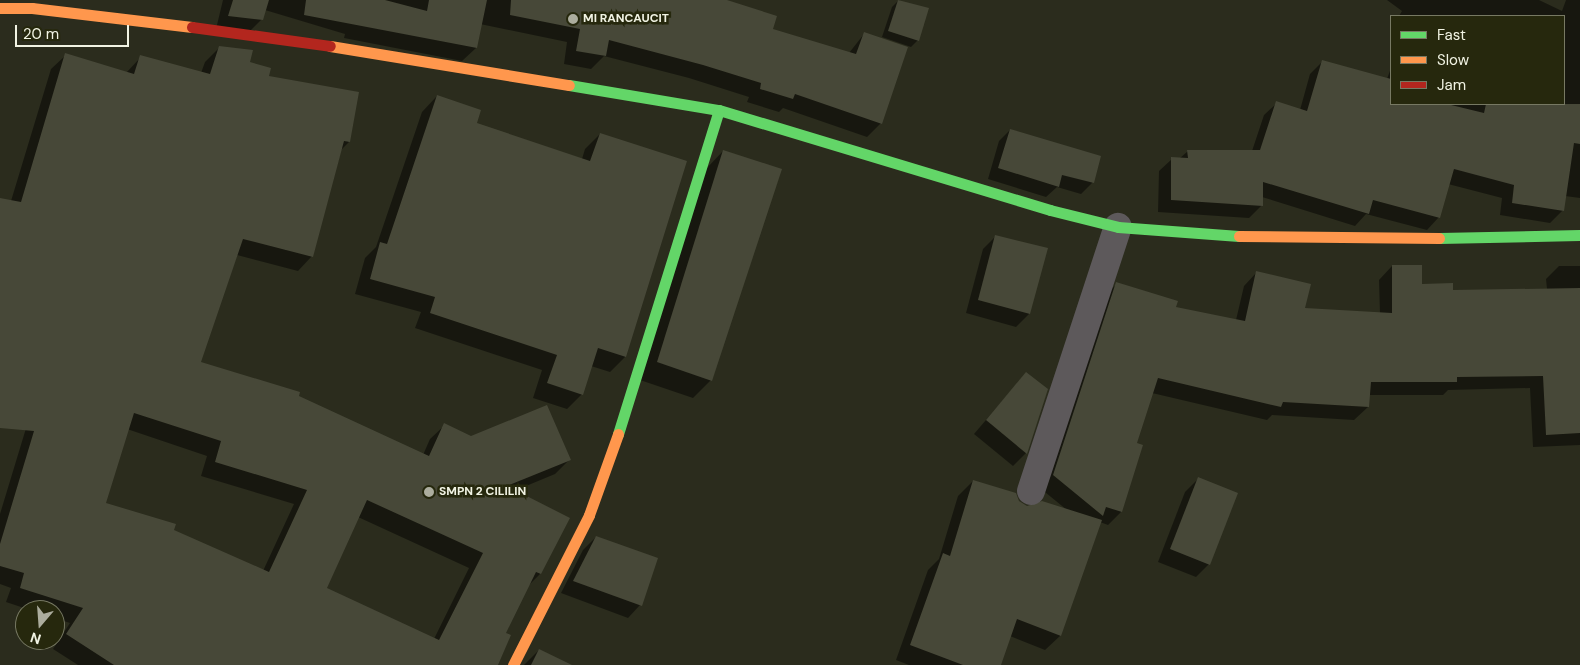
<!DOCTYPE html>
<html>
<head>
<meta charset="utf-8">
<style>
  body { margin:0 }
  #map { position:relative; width:1580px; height:665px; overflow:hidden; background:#2b2c1d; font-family:"DM Sans",sans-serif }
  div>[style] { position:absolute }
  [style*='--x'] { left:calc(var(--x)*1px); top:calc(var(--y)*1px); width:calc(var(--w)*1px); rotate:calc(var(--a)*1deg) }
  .shadow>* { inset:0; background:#0007 }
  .building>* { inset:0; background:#474838 }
  .street>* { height:28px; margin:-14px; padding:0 14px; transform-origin:14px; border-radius:14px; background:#5d595b }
  .fast>* { height:11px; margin:-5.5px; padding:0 5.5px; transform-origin:5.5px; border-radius:5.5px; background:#63d668 }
  .slow>* { height:11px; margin:-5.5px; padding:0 5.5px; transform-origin:5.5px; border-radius:5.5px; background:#ff974d }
  .jam>* { height:11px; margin:-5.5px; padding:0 5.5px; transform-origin:5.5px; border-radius:5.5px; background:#b3261e }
  .dots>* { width:14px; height:14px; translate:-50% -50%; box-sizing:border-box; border:2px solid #26280d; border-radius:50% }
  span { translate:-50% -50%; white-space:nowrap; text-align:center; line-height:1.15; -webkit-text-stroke:5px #26280d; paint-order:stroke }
  .poi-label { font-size:12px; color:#f1f3e3; font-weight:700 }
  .left { translate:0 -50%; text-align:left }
  .legend { position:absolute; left:1390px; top:15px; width:175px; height:90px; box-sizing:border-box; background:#26280d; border:1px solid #777963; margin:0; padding:6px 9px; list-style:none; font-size:15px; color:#f1f3e3 }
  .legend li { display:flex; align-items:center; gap:10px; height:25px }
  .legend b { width:25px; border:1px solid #777963 }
  .north { position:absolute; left:15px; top:600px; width:50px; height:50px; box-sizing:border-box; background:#26280d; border:1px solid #777963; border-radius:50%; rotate:198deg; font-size:14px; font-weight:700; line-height:20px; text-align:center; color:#f1f3e3 }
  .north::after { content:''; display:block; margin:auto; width:18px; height:22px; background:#acad9e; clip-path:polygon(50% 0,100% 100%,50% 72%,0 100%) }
  .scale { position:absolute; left:15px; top:25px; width:114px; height:22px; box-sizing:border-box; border:2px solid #f1f3e3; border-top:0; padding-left:6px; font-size:15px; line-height:18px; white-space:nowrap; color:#f1f3e3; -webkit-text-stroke:4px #26280d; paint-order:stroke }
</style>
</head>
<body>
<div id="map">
  <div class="shadow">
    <i style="clip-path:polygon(223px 0,723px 0,771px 30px,849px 53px,864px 34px,881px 123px,867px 137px,783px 108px,779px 112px,747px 102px,749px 97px,689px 78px,604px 56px,591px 69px,564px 64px,567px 42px,480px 24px,476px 48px,462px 61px,344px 38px,345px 34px,265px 10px,262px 19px,248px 33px,216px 29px)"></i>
    <i style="clip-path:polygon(899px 0,918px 40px,911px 47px,882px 37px,892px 7px)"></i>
    <i style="clip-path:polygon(1387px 0,1539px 0,1562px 11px,1566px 0,1580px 0,1580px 198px,1565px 196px,1563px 210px,1550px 223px,1500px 215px,1502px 198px,1448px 184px,1439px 217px,1427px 230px,1366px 214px,1355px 226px,1262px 197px,1262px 205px,1249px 218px,1158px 212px,1159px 171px,1172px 159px,1179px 159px,1188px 151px,1252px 151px,1264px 115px,1277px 103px,1300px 110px,1310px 74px,1323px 61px,1387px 79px,1391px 68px,1391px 104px,1564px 104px,1564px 16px,1399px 16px,1402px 11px)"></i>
    <i style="clip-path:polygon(evenodd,219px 48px,248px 63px,349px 142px,341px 150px,312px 256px,298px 271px,237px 255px,199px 363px,298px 397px,423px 455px,430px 439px,445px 425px,471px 437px,569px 460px,555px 474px,514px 491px,540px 574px,527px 587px,504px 633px,497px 665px,78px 665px,53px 649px,70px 623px,55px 618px,55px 610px,30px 610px,6px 602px,11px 588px,0 584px,0 514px,27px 425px,0 419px,0 199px,11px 201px,51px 69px,66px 55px,126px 73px,141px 57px,201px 73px,205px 62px,219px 48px,127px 429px,207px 456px,201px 476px,294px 504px,263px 571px,104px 504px,127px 429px,219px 48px,358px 517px,469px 568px,434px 639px,325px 589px,358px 517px)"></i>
    <i style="clip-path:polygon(437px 96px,476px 124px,582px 159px,585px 149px,600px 134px,625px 357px,610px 372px,591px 366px,582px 394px,567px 409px,533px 398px,542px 370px,415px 328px,421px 312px,355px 294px,365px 258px,376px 247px,422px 112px)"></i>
    <i style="clip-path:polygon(1010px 130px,1100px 157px,1092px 183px,1081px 194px,1057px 187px,1046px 197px,988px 179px,999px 141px)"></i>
    <i style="clip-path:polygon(723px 151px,711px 380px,693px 398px,640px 380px,706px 169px)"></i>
    <i style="clip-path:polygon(996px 236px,1046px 249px,1029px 314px,1016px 327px,966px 313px,983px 249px)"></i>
    <i style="clip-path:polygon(1392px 266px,1421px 285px,1452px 291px,1547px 289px,1546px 279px,1559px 266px,1580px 266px,1580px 445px,1533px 447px,1530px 388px,1448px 390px,1443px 395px,1368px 395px,1368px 407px,1354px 420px,1272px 415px,1267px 420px,1152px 393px,1136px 444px,1142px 446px,1121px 512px,1108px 525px,1100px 522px,1060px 636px,1045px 650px,1010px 636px,999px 665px,909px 665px,896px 660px,928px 570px,939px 559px,958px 496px,973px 481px,1026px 507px,1067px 510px,1040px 488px,1103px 297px,1117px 284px,1175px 308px,1236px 320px,1244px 286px,1257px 272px,1303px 309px,1380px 314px,1379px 280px)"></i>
    <i style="clip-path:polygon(1026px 373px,1047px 390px,1026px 453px,1013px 466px,974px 434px)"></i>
    <i style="clip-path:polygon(1198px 479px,1209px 564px,1196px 577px,1158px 562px,1185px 492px)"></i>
    <i style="clip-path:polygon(596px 537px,640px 605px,628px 618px,561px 593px,583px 550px)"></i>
    <i style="clip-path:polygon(539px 650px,569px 665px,524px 665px)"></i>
  </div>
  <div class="building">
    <i style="clip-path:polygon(233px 0,269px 0,263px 20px,228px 16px)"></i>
    <i style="clip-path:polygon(306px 0,385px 0,427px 11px,429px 0,487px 0,477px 48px,304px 15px)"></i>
    <i style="clip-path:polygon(511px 0,727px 0,777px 16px,773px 29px,856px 54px,864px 32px,908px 47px,882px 124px,795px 94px,793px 99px,760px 89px,761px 83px,703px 65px,609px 40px,606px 56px,576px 51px,580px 29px,510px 15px)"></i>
    <i style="clip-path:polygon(898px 0,929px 8px,919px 41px,888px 31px)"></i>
    <i style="clip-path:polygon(evenodd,219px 46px,253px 50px,250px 62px,271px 68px,269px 76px,359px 92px,350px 142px,344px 141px,313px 257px,243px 239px,201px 362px,300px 392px,299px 396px,429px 456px,444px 423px,471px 436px,547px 405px,571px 460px,507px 486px,570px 518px,541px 574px,536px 572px,506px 633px,511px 635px,498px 665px,114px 665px,66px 634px,83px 608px,20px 588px,24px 573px,0 566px,0 544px,34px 431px,0 428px,0 198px,21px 202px,65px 53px,134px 74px,140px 55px,210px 74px,219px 46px,134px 413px,221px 441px,215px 462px,307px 490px,269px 572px,174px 530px,176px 524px,106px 503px,134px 413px,219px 46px,367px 500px,483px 553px,439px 640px,327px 588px,367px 500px)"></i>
    <i style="clip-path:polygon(1322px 60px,1391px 79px,1391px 104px,1447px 104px,1484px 113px,1486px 104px,1580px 104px,1580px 144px,1574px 143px,1564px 211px,1512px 203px,1514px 185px,1454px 169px,1440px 218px,1373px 200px,1369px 214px,1263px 182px,1263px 206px,1171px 200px,1171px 157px,1188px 158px,1187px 150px,1260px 150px,1276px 101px,1307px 111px)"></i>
    <i style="clip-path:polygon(437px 95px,481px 110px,477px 123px,590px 161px,600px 133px,687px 161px,626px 357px,598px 348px,583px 395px,547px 383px,557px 355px,430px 313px,435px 297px,370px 279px,380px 242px,387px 244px)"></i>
    <i style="clip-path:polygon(1010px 129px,1101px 156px,1094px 183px,1062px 175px,1059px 187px,998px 168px)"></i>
    <i style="clip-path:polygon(723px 150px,782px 169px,712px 381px,657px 362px)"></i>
    <i style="clip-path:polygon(995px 235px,1048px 248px,1030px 314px,978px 300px)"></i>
    <i style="clip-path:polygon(1392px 265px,1422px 265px,1422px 284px,1453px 283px,1453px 290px,1580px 288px,1580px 433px,1546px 435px,1543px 376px,1457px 377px,1457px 382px,1371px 382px,1369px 407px,1283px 402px,1281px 407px,1158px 378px,1137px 443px,1143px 445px,1122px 512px,1106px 507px,1103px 516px,1053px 475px,1116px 282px,1178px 301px,1176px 307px,1245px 321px,1256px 271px,1311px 284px,1305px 308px,1392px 313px)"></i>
    <i style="clip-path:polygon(1026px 372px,1048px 389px,1027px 454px,986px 420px)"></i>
    <i style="clip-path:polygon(1198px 477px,1238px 493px,1210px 565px,1170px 549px)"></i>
    <i style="clip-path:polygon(973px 480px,1016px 493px,1019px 501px,1027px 506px,1042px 501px,1102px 520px,1061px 636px,1017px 619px,1001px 665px,963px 665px,910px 645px,943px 553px,950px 556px)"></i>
    <i style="clip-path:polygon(596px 536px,658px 558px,642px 606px,573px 581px)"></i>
    <i style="clip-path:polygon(539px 649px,572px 665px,531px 665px)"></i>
  </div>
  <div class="street">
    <i style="--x:1031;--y:491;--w:278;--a:-71.8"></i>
  </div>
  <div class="fast">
    <i style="--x:569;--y:85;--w:152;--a:9.5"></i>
    <i style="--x:719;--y:110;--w:346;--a:16.8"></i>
    <i style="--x:1050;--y:210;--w:70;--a:14"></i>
    <i style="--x:1118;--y:227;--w:121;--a:4.3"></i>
    <i style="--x:1439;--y:238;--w:141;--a:-1.2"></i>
    <i style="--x:618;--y:434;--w:339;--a:-72.7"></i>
  </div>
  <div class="slow">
    <i style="--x:0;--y:8;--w:32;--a:0"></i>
    <i style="--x:32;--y:8;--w:161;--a:6.8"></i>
    <i style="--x:330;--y:46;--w:242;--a:9.3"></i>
    <i style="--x:1239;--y:236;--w:200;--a:0.6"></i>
    <i style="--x:513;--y:665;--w:168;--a:-63.1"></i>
    <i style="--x:589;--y:515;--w:86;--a:-70.3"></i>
  </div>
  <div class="jam">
    <i style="--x:192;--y:27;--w:139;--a:7.8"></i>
  </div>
  <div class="dots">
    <i style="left:573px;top:19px;background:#acad9e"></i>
    <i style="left:429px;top:492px;background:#acad9e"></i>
  </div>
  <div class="poi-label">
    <span class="left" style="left:583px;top:19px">MI RANCAUCIT</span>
    <span class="left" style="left:439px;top:492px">SMPN 2 CILILIN</span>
  </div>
  <ul class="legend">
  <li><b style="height:6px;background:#63d668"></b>Fast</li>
  <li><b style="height:6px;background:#ff974d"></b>Slow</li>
  <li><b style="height:6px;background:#b3261e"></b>Jam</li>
  </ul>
  <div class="north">N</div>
  <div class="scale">20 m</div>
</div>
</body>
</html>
